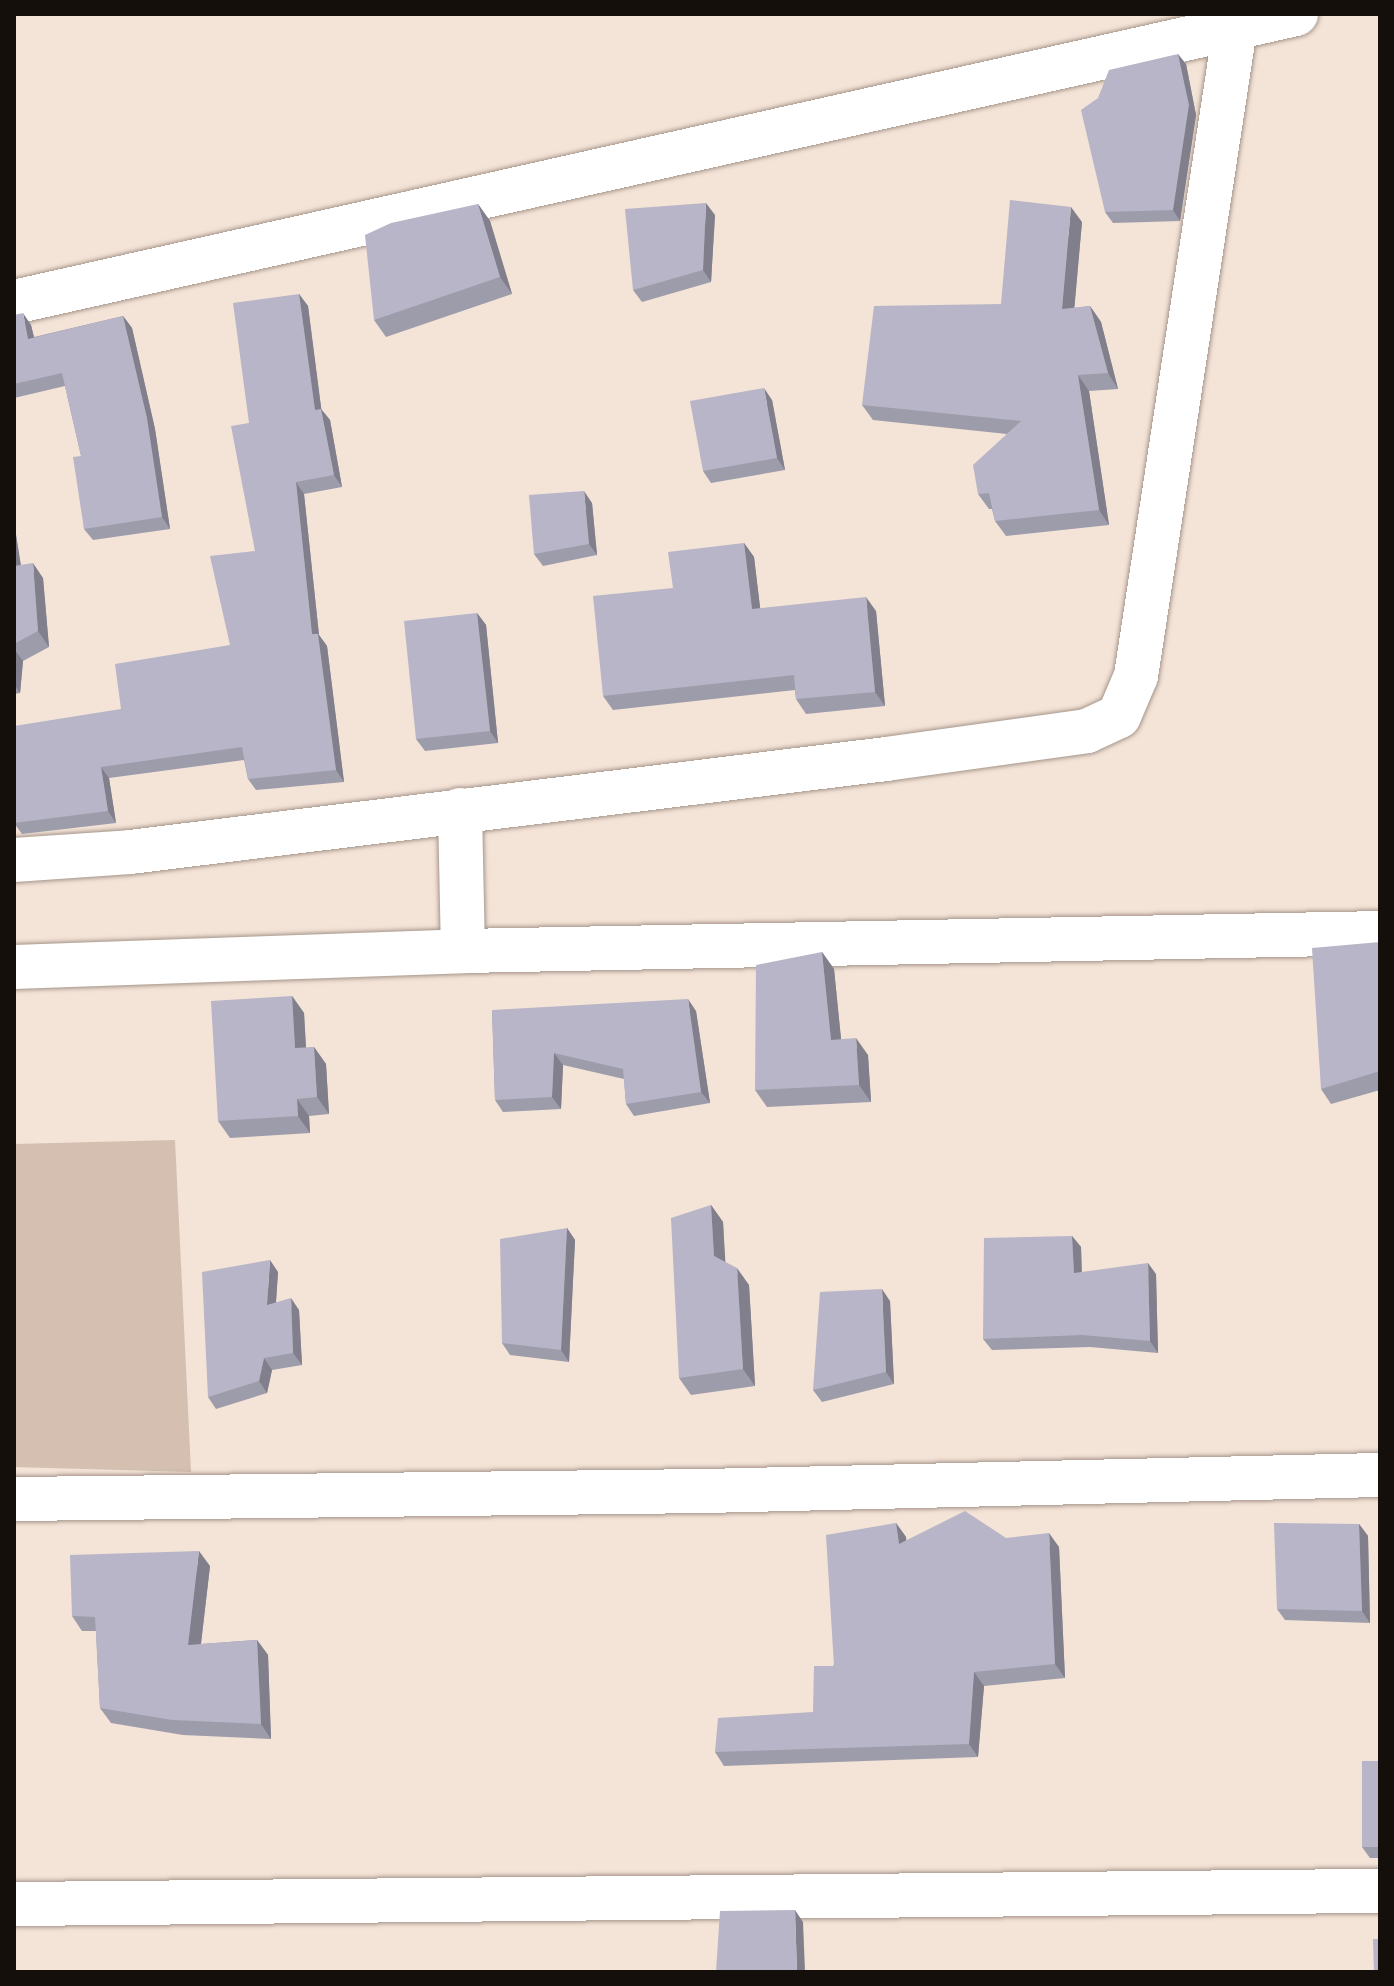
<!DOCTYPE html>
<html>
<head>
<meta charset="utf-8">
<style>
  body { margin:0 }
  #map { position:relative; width:1394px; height:1986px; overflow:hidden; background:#f4e3d7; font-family:"Archivo Narrow",sans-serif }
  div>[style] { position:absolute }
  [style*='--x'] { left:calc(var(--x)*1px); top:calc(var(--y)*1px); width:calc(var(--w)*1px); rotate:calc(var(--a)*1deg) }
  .green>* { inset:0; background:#d4bfb0 }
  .roads { filter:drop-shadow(0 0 2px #a5958a) drop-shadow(0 0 2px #a5958a) }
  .minor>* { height:44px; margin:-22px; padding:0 22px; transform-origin:22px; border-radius:22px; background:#fff }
  .wall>* { inset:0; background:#9d9cab }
  .shaded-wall>* { inset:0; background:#807f8b }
  .building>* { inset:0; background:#b7b5c7 }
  span { translate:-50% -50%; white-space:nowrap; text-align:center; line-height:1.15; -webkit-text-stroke:8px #fff1e7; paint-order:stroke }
  .frame { position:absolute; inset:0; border:16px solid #140f0b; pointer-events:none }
</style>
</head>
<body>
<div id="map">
  <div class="green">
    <i style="clip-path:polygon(175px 1140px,191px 1472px,14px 1467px,14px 1144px)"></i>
  </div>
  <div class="roads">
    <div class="minor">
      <i style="--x:14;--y:302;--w:1314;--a:-12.66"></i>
      <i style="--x:460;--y:810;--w:141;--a:88.8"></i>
      <i style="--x:14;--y:860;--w:116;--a:-3.9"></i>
      <i style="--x:130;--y:852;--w:762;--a:-7.01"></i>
      <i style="--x:886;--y:759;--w:203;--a:-7.9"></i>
      <i style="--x:1087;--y:731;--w:35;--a:-25"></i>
      <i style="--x:1119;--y:716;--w:43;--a:-67"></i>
      <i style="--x:1136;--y:676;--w:656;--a:-81.31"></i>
      <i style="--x:14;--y:967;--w:449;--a:-2"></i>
      <i style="--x:463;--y:951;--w:917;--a:-1.12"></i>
      <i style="--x:14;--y:1499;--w:691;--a:-0.66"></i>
      <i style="--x:705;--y:1491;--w:675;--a:-1.36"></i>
      <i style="--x:14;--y:1904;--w:1366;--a:-0.55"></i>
    </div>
  </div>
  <div class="wall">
    <i style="clip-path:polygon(1186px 64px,1196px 115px,1180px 221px,1113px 223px,1105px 212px)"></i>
    <i style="clip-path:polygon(478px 204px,490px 221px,512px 294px,386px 337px,374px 320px)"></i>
    <i style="clip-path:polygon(715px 215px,711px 282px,642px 302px,633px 290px)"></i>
    <i style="clip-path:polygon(1082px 222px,1074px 308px,1090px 306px,1101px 322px,1118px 389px,1089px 391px,1109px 525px,1006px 536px,995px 521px,992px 509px,989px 509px,978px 494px,1007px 434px,873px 420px,862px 405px,1001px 304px)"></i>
    <i style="clip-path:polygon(299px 294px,308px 306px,321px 409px,330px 420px,342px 487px,304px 494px,319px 635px,327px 646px,344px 782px,256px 790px,248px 779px,244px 760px,109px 778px,116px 823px,22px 834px,14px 823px,121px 709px,230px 645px,255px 551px,249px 423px)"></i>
    <i style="clip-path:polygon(14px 315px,31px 325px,34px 337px,123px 316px,132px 328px,155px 429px,170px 529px,93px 540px,84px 529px,81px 456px,65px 386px,14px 398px)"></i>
    <i style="clip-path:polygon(772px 400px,785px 470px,711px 483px,703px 471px)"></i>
    <i style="clip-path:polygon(592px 503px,597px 555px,543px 566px,534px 554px)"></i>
    <i style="clip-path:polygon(14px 522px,21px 565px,43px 578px,49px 647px,23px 661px,20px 693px,14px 694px)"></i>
    <i style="clip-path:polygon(744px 543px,754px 557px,760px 608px,876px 611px,885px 706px,806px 714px,796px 699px,795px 690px,613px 710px,603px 696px,673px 588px)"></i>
    <i style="clip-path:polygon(477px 613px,486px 625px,498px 743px,425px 751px,416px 739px)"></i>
    <i style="clip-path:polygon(1380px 942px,1380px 1090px,1331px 1104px,1321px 1089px)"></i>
    <i style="clip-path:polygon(822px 952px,834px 969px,841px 1040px,868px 1055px,871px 1102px,767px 1107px,755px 1090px)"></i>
    <i style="clip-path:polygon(292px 996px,304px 1013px,306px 1048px,314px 1047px,326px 1064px,329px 1114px,309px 1116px,310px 1133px,230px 1138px,218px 1121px)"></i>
    <i style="clip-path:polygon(492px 1010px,696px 1011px,710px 1103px,634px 1116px,626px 1104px,624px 1079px,563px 1065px,561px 1109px,503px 1112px,495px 1100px)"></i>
    <i style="clip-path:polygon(711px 1205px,723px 1222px,725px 1262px,749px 1285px,755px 1386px,691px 1395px,679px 1378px)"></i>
    <i style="clip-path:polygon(567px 1228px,575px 1240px,569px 1362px,510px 1355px,502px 1343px)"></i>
    <i style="clip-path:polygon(1072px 1236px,1081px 1247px,1082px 1272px,1156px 1274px,1158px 1353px,1090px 1347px,992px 1350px,983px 1339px)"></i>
    <i style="clip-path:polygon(278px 1272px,276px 1302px,299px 1310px,302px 1365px,272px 1370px,267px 1393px,216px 1409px,208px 1397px)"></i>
    <i style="clip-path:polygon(890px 1301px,894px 1384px,822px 1402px,813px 1390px)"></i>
    <i style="clip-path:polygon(896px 1523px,906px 1537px,906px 1541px,1006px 1538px,1059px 1547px,1065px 1678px,984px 1686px,978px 1757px,724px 1766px,715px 1752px,813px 1712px)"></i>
    <i style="clip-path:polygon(1359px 1524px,1368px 1536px,1370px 1623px,1285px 1620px,1277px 1609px)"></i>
    <i style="clip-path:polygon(210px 1566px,201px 1644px,257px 1640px,268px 1655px,271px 1739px,183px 1735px,111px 1723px,100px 1708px,96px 1631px,82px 1631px,72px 1616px)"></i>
    <i style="clip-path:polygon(1380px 1761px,1380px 1858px,1370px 1858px,1362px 1847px)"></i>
  </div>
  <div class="shaded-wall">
    <i style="clip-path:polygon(1178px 54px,1186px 64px,1196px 115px,1180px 221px,1173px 210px)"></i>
    <i style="clip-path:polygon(706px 203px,715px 215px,711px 282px,703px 270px)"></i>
    <i style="clip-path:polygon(478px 204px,490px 221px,512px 294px,500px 277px)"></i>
    <i style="clip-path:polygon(1071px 207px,1082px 222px,1073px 324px,1062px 309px)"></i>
    <i style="clip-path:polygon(299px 294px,308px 306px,323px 422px,315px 410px)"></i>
    <i style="clip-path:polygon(1090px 306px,1101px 322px,1118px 389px,1108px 373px)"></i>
    <i style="clip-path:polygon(23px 313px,31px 325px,37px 350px,28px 339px)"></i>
    <i style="clip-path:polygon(123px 316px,132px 328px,155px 429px,170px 529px,162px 517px)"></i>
    <i style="clip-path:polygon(1078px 375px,1089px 391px,1109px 525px,1099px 510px)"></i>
    <i style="clip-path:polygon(764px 388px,772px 400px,785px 470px,777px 458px)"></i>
    <i style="clip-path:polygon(321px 409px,330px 420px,342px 487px,334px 475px)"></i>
    <i style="clip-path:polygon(296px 482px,304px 494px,319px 635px,327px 646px,344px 782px,336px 770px,312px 634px)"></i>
    <i style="clip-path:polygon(584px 491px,592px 503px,597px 555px,589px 544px)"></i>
    <i style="clip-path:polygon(14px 522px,23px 581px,14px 568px)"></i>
    <i style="clip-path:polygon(744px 543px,754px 557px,762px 623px,752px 609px)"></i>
    <i style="clip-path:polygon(33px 563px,43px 578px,49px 647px,38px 631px)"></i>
    <i style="clip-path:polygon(866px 597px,876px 611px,885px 706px,875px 692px)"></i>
    <i style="clip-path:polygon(477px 613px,486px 625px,498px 743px,490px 731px)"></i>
    <i style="clip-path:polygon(14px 649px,23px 661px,20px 693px,14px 684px)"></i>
    <i style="clip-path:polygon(101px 767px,109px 778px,116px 823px,108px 811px)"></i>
    <i style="clip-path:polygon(822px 952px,834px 969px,843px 1058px,831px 1040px)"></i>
    <i style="clip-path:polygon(292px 996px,304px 1013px,307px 1065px,295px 1048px)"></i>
    <i style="clip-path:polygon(688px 999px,696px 1011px,710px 1103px,701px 1092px)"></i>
    <i style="clip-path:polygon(856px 1038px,868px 1055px,871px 1102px,859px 1085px)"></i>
    <i style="clip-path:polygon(314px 1047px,326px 1064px,329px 1114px,317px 1097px)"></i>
    <i style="clip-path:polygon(554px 1053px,563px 1065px,561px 1109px,552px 1097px)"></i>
    <i style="clip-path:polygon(297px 1099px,309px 1116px,310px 1133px,298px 1116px)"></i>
    <i style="clip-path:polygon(711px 1205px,723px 1222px,726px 1273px,714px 1256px)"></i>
    <i style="clip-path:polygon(567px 1228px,575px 1240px,569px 1362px,561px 1350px)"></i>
    <i style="clip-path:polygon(1072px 1236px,1081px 1247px,1082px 1285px,1074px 1273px)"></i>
    <i style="clip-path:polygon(270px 1260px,278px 1272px,275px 1317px,267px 1305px)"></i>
    <i style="clip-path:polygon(1148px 1263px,1156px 1274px,1158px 1353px,1150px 1341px)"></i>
    <i style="clip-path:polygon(737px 1268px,749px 1285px,755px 1386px,743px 1369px)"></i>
    <i style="clip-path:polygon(882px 1289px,890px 1301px,894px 1384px,886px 1372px)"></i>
    <i style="clip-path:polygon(291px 1298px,299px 1310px,302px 1365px,293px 1353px)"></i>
    <i style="clip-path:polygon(264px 1358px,272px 1370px,267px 1393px,259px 1381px)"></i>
    <i style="clip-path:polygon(896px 1523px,906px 1537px,908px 1558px,899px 1544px)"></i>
    <i style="clip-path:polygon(1359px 1524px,1368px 1536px,1370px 1623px,1362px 1611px)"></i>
    <i style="clip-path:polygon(1049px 1533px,1059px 1547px,1065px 1678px,1055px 1664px)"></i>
    <i style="clip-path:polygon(199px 1551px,210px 1566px,199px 1660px,188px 1645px)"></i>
    <i style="clip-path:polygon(257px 1640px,268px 1655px,271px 1739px,261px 1724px)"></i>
    <i style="clip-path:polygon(974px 1672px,984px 1686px,978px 1757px,969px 1744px)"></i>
    <i style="clip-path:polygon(795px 1910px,803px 1922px,805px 1972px,797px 1972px)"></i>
  </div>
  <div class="building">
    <i style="clip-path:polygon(1178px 54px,1189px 105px,1173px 210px,1105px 212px,1081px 110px,1098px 98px,1109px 70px)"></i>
    <i style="clip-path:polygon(1010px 200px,1071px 207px,1062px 309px,1090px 306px,1108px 373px,1078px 375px,1099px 510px,995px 521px,989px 493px,978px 494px,973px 465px,1021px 421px,862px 405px,874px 306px,1001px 304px)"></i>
    <i style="clip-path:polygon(706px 203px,703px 270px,633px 290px,625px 209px)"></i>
    <i style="clip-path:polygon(478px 204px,500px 277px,374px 320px,365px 235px,391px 223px)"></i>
    <i style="clip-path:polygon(299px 294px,315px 410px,321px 409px,334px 475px,296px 482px,312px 634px,318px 634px,336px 770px,248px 779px,242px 747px,101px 767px,108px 811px,14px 823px,14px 726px,121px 709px,115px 664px,230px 645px,210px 556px,255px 551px,231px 426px,249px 423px,233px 303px)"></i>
    <i style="clip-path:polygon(23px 313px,28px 339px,123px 316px,147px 418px,162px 517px,84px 529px,73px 457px,81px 456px,62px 373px,14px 384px,14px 315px)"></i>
    <i style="clip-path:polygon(764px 388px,777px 458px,703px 471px,690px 401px)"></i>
    <i style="clip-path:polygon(584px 491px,589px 544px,534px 554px,529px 495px)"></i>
    <i style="clip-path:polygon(744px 543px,752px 609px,866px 597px,875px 692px,796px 699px,794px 675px,603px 696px,593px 596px,673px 588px,668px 552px)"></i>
    <i style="clip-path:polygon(33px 563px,38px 631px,14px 644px,14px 566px)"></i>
    <i style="clip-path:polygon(477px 613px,490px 731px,416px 739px,404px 621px)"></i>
    <i style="clip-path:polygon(1380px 942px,1380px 1071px,1321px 1089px,1312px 948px)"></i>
    <i style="clip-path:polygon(822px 952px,831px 1040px,856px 1038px,859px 1085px,755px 1090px,756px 965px)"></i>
    <i style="clip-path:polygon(292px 996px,295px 1048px,314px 1047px,317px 1097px,297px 1099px,298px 1116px,218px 1121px,211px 1001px)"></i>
    <i style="clip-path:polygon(688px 999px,701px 1092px,626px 1104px,623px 1069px,554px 1053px,552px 1097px,495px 1100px,492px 1010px)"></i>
    <i style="clip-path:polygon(711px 1205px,714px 1256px,737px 1268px,743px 1369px,679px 1378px,671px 1218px)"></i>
    <i style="clip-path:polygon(567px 1228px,561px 1350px,502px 1343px,500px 1239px)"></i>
    <i style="clip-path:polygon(1072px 1236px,1074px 1273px,1148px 1263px,1150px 1341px,1082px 1335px,983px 1339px,984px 1238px)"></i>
    <i style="clip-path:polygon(270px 1260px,267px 1305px,291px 1298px,293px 1353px,264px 1358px,259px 1381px,208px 1397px,202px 1272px)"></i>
    <i style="clip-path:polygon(882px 1289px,886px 1372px,813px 1390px,820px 1292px)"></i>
    <i style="clip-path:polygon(965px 1511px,1006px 1538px,1049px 1533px,1055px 1664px,974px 1672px,969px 1744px,715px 1752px,718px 1718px,813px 1712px,814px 1666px,834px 1666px,826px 1535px,896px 1523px,899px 1544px)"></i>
    <i style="clip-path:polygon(1274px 1523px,1359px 1524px,1362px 1611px,1277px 1609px)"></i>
    <i style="clip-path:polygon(199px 1551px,188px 1645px,257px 1640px,261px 1724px,172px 1720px,100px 1708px,95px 1617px,72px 1616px,70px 1555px)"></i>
    <i style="clip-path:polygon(1362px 1761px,1380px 1761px,1380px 1847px,1362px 1847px)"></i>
    <i style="clip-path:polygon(795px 1910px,797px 1972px,716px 1972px,720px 1911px)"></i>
    <i style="clip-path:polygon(1373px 1939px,1380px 1939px,1380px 1972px,1374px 1972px)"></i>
  </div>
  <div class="frame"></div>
</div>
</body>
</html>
